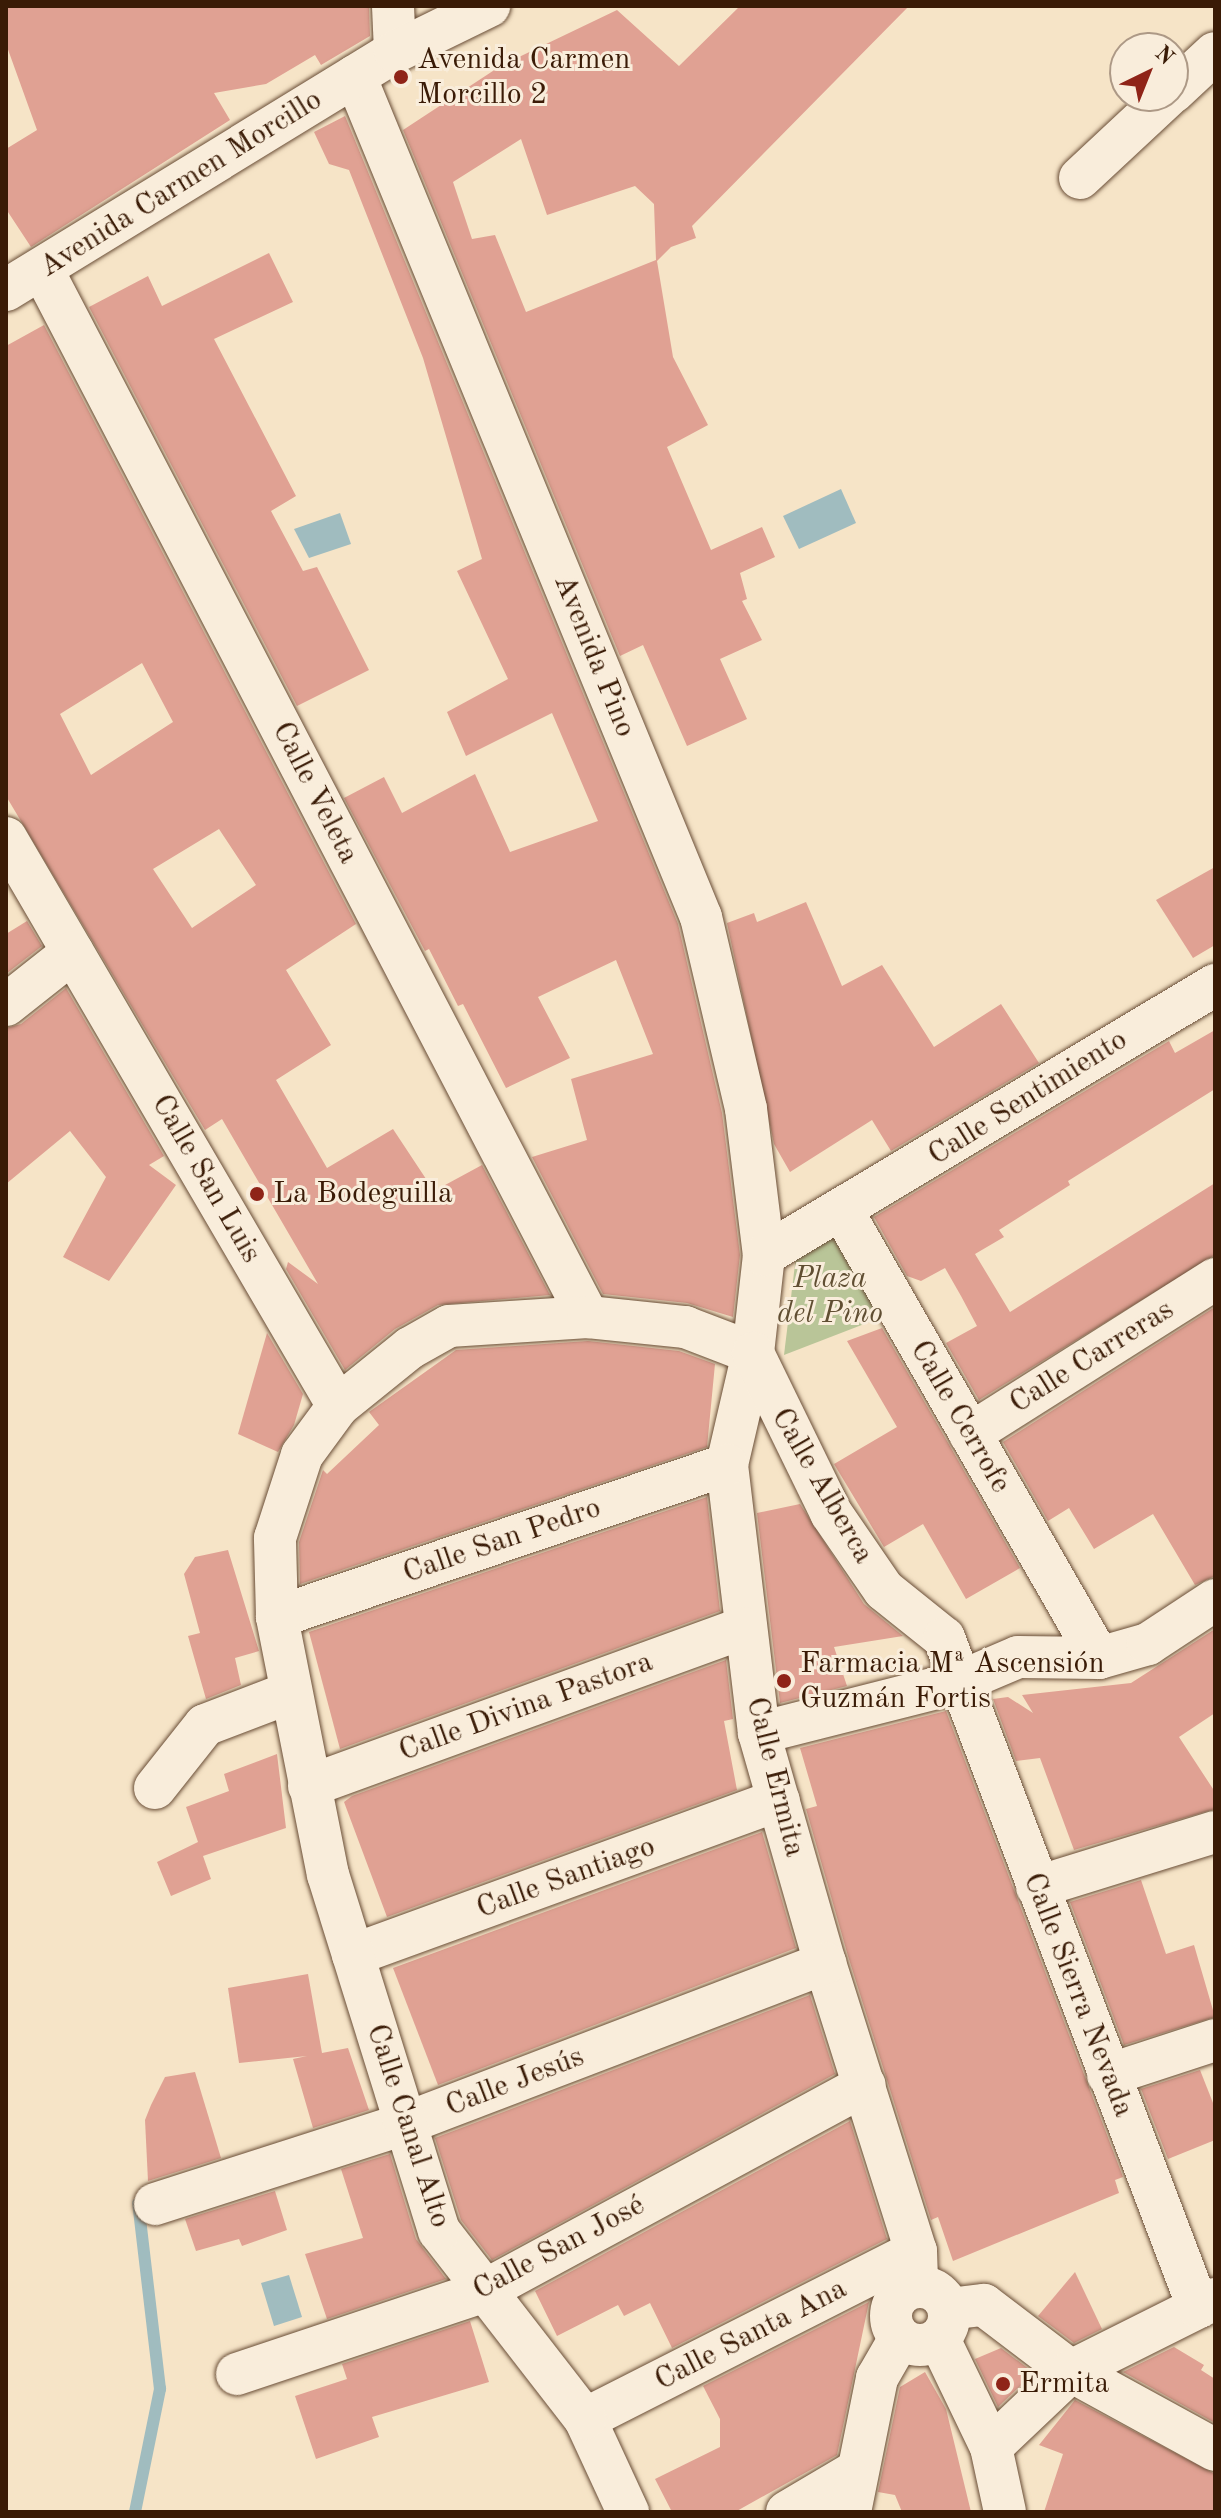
<!DOCTYPE html>
<html>
<head>
<meta charset="utf-8">
<style>
  body { margin:0 }
  #map { position:relative; width:1221px; height:2518px; overflow:hidden; background:#f6e4c7; font-family:"Old Standard TT",serif }
  div>[style] { position:absolute }
  [style*='--x'] { left:calc(var(--x)*1px); top:calc(var(--y)*1px); width:calc(var(--w)*1px); rotate:calc(var(--a)*1deg) }
  .green>* { inset:0; background:#b9c598 }
  .water>* { inset:0; background:#a0bcbf }
  .stream>* { height:12px; margin:-6px; padding:0 6px; transform-origin:6px; border-radius:6px; background:#a0bcbf }
  .building>* { inset:0; background:#e0a193 }
  .roads { filter:drop-shadow(0 0 2px #694d36) drop-shadow(0 0 2px #694d36) }
  .minor>* { height:42px; margin:-21px; padding:0 21px; transform-origin:21px; border-radius:21px; background:#f9eddb }
  .minor>.ring { margin:-21px; padding:0; box-sizing:content-box; background:none; border:42px solid #f9eddb; border-radius:50% }
  .dots>* { width:22px; height:22px; translate:-50% -50%; box-sizing:border-box; border:4px solid #f9eddb; border-radius:50% }
  span { translate:-50% -50%; white-space:nowrap; text-align:center; line-height:1.15; -webkit-text-stroke:6px #f9eddb; paint-order:stroke }
  .poi-label { font-size:30px; color:#3a1b06 }
  .left { translate:0 -50%; text-align:left }
  .street-label { font-size:30px; color:#3a1b06 }
  .park-label { font-size:30px; color:#604e32; font-style:italic }
  .frame { position:absolute; inset:0; border:8px solid #3a1b06; pointer-events:none }
  .north { position:absolute; left:1109px; top:32px; width:80px; height:80px; box-sizing:border-box; background:#f9eddb; border:2px solid #ad9986; border-radius:50%; rotate:43deg; font-size:22px; font-weight:700; line-height:32px; text-align:center; color:#3a1b06 }
  .north::after { content:''; display:block; margin:auto; width:28px; height:36px; background:#8f2418; clip-path:polygon(50% 0,100% 100%,50% 72%,0 100%) }
</style>
</head>
<body>
<div id="map">
  <div class="green">
    <i style="clip-path:polygon(838px 1229px,885px 1316px,784px 1355px,797px 1248px)"></i>
  </div>
  <div class="water">
    <i style="clip-path:polygon(841px 489px,856px 523px,799px 549px,783px 516px)"></i>
    <i style="clip-path:polygon(340px 513px,351px 544px,309px 558px,294px 529px)"></i>
    <i style="clip-path:polygon(289px 2275px,302px 2317px,274px 2326px,261px 2283px)"></i>
  </div>
  <div class="stream">
    <i style="--x:135;--y:2512;--w:126;--a:-78.5"></i>
    <i style="--x:160;--y:2389;--w:187;--a:-96.7"></i>
  </div>
  <div class="building">
    <i style="clip-path:polygon(6px 6px,369px 6px,370px 36px,321px 65px,315px 55px,266px 84px,214px 93px,230px 120px,31px 247px,6px 209px,6px 149px,37px 130px,6px 44px)"></i>
    <i style="clip-path:polygon(evenodd,740px 6px,909px 6px,692px 226px,696px 238px,671px 247px,657px 261px,673px 357px,708px 425px,667px 447px,711px 550px,762px 527px,775px 557px,740px 573px,747px 599px,742px 601px,762px 640px,720px 659px,747px 719px,687px 746px,643px 645px,620px 656px,403px 130px,502px 65px,617px 10px,679px 66px,740px 6px,521px 139px,547px 215px,635px 186px,654px 204px,656px 260px,526px 312px,495px 235px,472px 239px,453px 182px,521px 139px)"></i>
    <i style="clip-path:polygon(345px 116px,678px 924px,722px 1113px,740px 1255px,733px 1317px,687px 1303px,603px 1294px,532px 1157px,587px 1140px,571px 1079px,653px 1054px,616px 960px,538px 997px,570px 1058px,506px 1088px,463px 1004px,458px 1006px,429px 949px,425px 951px,344px 798px,384px 777px,402px 813px,475px 774px,510px 852px,598px 821px,552px 713px,466px 756px,447px 712px,508px 679px,457px 571px,482px 559px,423px 358px,349px 170px,329px 164px,314px 132px)"></i>
    <i style="clip-path:polygon(269px 253px,293px 302px,214px 339px,296px 496px,271px 511px,303px 571px,317px 567px,369px 670px,297px 706px,89px 307px,148px 276px,162px 306px)"></i>
    <i style="clip-path:polygon(evenodd,44px 325px,356px 924px,286px 970px,331px 1045px,276px 1080px,327px 1168px,393px 1129px,434px 1191px,482px 1165px,550px 1295px,438px 1305px,395px 1329px,345px 1370px,286px 1269px,288px 1262px,318px 1284px,222px 1119px,205px 1130px,6px 796px,6px 346px,44px 325px,142px 663px,173px 722px,91px 775px,60px 714px,142px 663px,44px 325px,219px 829px,256px 885px,192px 928px,153px 869px,219px 829px)"></i>
    <i style="clip-path:polygon(1215px 867px,1215px 945px,1193px 958px,1156px 900px)"></i>
    <i style="clip-path:polygon(806px 902px,842px 986px,882px 965px,934px 1047px,1001px 1004px,1039px 1063px,891px 1151px,872px 1120px,790px 1172px,774px 1144px,727px 923px,754px 913px,757px 922px)"></i>
    <i style="clip-path:polygon(27px 921px,42px 946px,6px 974px,6px 934px)"></i>
    <i style="clip-path:polygon(66px 988px,164px 1156px,149px 1165px,176px 1185px,109px 1281px,63px 1257px,106px 1177px,70px 1131px,6px 1184px,6px 1028px,21px 1024px)"></i>
    <i style="clip-path:polygon(1215px 1030px,1215px 1089px,1068px 1181px,1070px 1185px,999px 1230px,1004px 1237px,975px 1254px,1010px 1312px,1215px 1183px,1215px 1255px,979px 1400px,946px 1343px,977px 1326px,961px 1296px,945px 1268px,921px 1281px,907px 1276px,874px 1217px,1169px 1041px,1175px 1053px)"></i>
    <i style="clip-path:polygon(1215px 1307px,1215px 1576px,1195px 1585px,1153px 1514px,1094px 1549px,1069px 1508px,1048px 1521px,1003px 1442px)"></i>
    <i style="clip-path:polygon(882px 1328px,1020px 1568px,966px 1599px,923px 1524px,884px 1547px,834px 1464px,897px 1427px,847px 1341px)"></i>
    <i style="clip-path:polygon(267px 1333px,303px 1394px,294px 1425px,278px 1452px,238px 1434px)"></i>
    <i style="clip-path:polygon(588px 1341px,679px 1351px,715px 1364px,707px 1447px,300px 1584px,299px 1542px,323px 1470px,327px 1474px,379px 1425px,369px 1412px,456px 1350px)"></i>
    <i style="clip-path:polygon(707px 1497px,720px 1611px,340px 1749px,309px 1632px)"></i>
    <i style="clip-path:polygon(800px 1504px,864px 1604px,903px 1636px,834px 1647px,847px 1686px,780px 1703px,757px 1513px)"></i>
    <i style="clip-path:polygon(228px 1550px,259px 1651px,235px 1658px,241px 1685px,206px 1699px,188px 1636px,200px 1633px,184px 1574px,195px 1557px)"></i>
    <i style="clip-path:polygon(1215px 1629px,1215px 1713px,1179px 1737px,1215px 1792px,1215px 1809px,1074px 1850px,1040px 1758px,1016px 1761px,993px 1699px,1008px 1697px,1033px 1713px,1022px 1695px,1131px 1683px)"></i>
    <i style="clip-path:polygon(726px 1660px,733px 1719px,724px 1721px,737px 1790px,387px 1917px,344px 1802px,352px 1796px)"></i>
    <i style="clip-path:polygon(946px 1711px,1123px 2177px,1115px 2180px,1119px 2193px,953px 2261px,938px 2217px,931px 2220px,848px 1956px,806px 1809px,817px 1806px,800px 1748px)"></i>
    <i style="clip-path:polygon(277px 1754px,286px 1828px,203px 1856px,211px 1879px,171px 1896px,157px 1862px,198px 1842px,186px 1807px,229px 1791px,224px 1774px)"></i>
    <i style="clip-path:polygon(762px 1832px,796px 1948px,438px 2085px,393px 1968px)"></i>
    <i style="clip-path:polygon(1141px 1880px,1166px 1954px,1194px 1945px,1215px 2017px,1124px 2045px,1070px 1902px)"></i>
    <i style="clip-path:polygon(308px 1974px,322px 2053px,348px 2048px,369px 2110px,313px 2128px,293px 2059px,307px 2056px,239px 2063px,228px 1988px)"></i>
    <i style="clip-path:polygon(810px 1995px,835px 2074px,492px 2260px,461px 2220px,435px 2138px)"></i>
    <i style="clip-path:polygon(1200px 2070px,1215px 2108px,1215px 2140px,1168px 2159px,1141px 2089px)"></i>
    <i style="clip-path:polygon(195px 2072px,221px 2158px,148px 2181px,145px 2120px,151px 2105px,165px 2077px)"></i>
    <i style="clip-path:polygon(850px 2121px,887px 2239px,672px 2348px,650px 2303px,624px 2316px,618px 2305px,557px 2336px,535px 2291px)"></i>
    <i style="clip-path:polygon(390px 2154px,416px 2239px,446px 2279px,327px 2319px,305px 2254px,363px 2238px,341px 2169px)"></i>
    <i style="clip-path:polygon(275px 2191px,287px 2230px,242px 2246px,239px 2239px,196px 2251px,185px 2219px)"></i>
    <i style="clip-path:polygon(1075px 2272px,1102px 2329px,1074px 2343px,1038px 2316px)"></i>
    <i style="clip-path:polygon(869px 2302px,837px 2455px,735px 2512px,672px 2512px,655px 2479px,720px 2447px,720px 2419px,703px 2386px)"></i>
    <i style="clip-path:polygon(470px 2321px,489px 2382px,372px 2417px,379px 2437px,316px 2459px,295px 2396px,347px 2379px,342px 2364px)"></i>
    <i style="clip-path:polygon(1174px 2347px,1204px 2365px,1201px 2370px,1215px 2379px,1215px 2423px,1123px 2372px)"></i>
    <i style="clip-path:polygon(1001px 2348px,1034px 2373px,998px 2407px,975px 2359px)"></i>
    <i style="clip-path:polygon(925px 2372px,946px 2409px,971px 2512px,902px 2512px,895px 2495px,878px 2492px,900px 2387px)"></i>
    <i style="clip-path:polygon(1075px 2400px,1215px 2474px,1215px 2512px,1044px 2512px,1063px 2454px,1039px 2445px)"></i>
  </div>
  <div class="roads">
    <div class="minor">
      <i style="--x:393;--y:6;--w:46;--a:87.5"></i>
      <i style="--x:355;--y:76;--w:909;--a:67.64"></i>
      <i style="--x:701;--y:917;--w:197;--a:76.8"></i>
      <i style="--x:746;--y:1109;--w:147;--a:83"></i>
      <i style="--x:764;--y:1255;--w:99;--a:96.4"></i>
      <i style="--x:753;--y:1353;--w:115;--a:103.1"></i>
      <i style="--x:727;--y:1465;--w:270;--a:83.2"></i>
      <i style="--x:759;--y:1733;--w:239;--a:74"></i>
      <i style="--x:825;--y:1963;--w:302;--a:72.5"></i>
      <i style="--x:916;--y:2251;--w:36;--a:88"></i>
      <i style="--x:1173;--y:92;--w:57;--a:-42.9"></i>
      <i style="--x:1080;--y:178;--w:120;--a:-43"></i>
      <i style="--x:42;--y:269;--w:1182;--a:62.48"></i>
      <i style="--x:6;--y:290;--w:456;--a:-31.5"></i>
      <i style="--x:395;--y:52;--w:105;--a:-26.1"></i>
      <i style="--x:6;--y:838;--w:658;--a:59.69"></i>
      <i style="--x:6;--y:1005;--w:85;--a:-38.3"></i>
      <i style="--x:843;--y:1212;--w:514;--a:60.14"></i>
      <i style="--x:764;--y:1255;--w:526;--a:-30.91"></i>
      <i style="--x:970;--y:1434;--w:290;--a:-32.3"></i>
      <i style="--x:277;--y:1617;--w:475;--a:-18.7"></i>
      <i style="--x:759;--y:1733;--w:204;--a:-14.2"></i>
      <i style="--x:957;--y:1683;--w:66;--a:-23.1"></i>
      <i style="--x:1018;--y:1657;--w:81;--a:0.7"></i>
      <i style="--x:1099;--y:1658;--w:51;--a:-15.9"></i>
      <i style="--x:1148;--y:1644;--w:80;--a:-33.3"></i>
      <i style="--x:309;--y:1786;--w:462;--a:-20"></i>
      <i style="--x:155;--y:1788;--w:80;--a:-51.6"></i>
      <i style="--x:205;--y:1725;--w:92;--a:-21"></i>
      <i style="--x:1037;--y:1887;--w:186;--a:-17.2"></i>
      <i style="--x:353;--y:1955;--w:453;--a:-20"></i>
      <i style="--x:1108;--y:2075;--w:113;--a:-18.1"></i>
      <i style="--x:155;--y:2204;--w:262;--a:-17.8"></i>
      <i style="--x:404;--y:2124;--w:451;--a:-20.9"></i>
      <i class="ring" style="left:891px;top:2287px;width:16px;height:16px"></i>
      <i style="--x:949;--y:2309;--w:35;--a:-7"></i>
      <i style="--x:984;--y:2305;--w:109;--a:37.2"></i>
      <i style="--x:1071;--y:2371;--w:164;--a:28.7"></i>
      <i style="--x:939;--y:2339;--w:120;--a:64.3"></i>
      <i style="--x:991;--y:2447;--w:66;--a:77.8"></i>
      <i style="--x:237;--y:2374;--w:258;--a:-18.5"></i>
      <i style="--x:482;--y:2292;--w:435;--a:-28.4"></i>
      <i style="--x:585;--y:2419;--w:371;--a:-26.9"></i>
      <i style="--x:991;--y:2447;--w:110;--a:-43.5"></i>
      <i style="--x:1071;--y:2371;--w:161;--a:-26.6"></i>
      <i style="--x:628;--y:2512;--w:102;--a:-114.8"></i>
      <i style="--x:585;--y:2419;--w:238;--a:-127.8"></i>
      <i style="--x:439;--y:2231;--w:373;--a:-107.3"></i>
      <i style="--x:328;--y:1875;--w:263;--a:-101.2"></i>
      <i style="--x:277;--y:1617;--w:79;--a:-91.5"></i>
      <i style="--x:275;--y:1538;--w:87;--a:-72"></i>
      <i style="--x:302;--y:1455;--w:61;--a:-53.7"></i>
      <i style="--x:338;--y:1406;--w:92;--a:-38.9"></i>
      <i style="--x:410;--y:1348;--w:45;--a:-29.4"></i>
      <i style="--x:449;--y:1326;--w:139;--a:-3.7"></i>
      <i style="--x:588;--y:1317;--w:98;--a:5.9"></i>
      <i style="--x:685;--y:1327;--w:73;--a:20.9"></i>
      <i style="--x:753;--y:1353;--w:178;--a:64"></i>
      <i style="--x:831;--y:1513;--w:93;--a:55.5"></i>
      <i style="--x:884;--y:1590;--w:77;--a:38.7"></i>
      <i style="--x:944;--y:1638;--w:716;--a:69.21"></i>
      <i style="--x:787;--y:2512;--w:79;--a:-30.5"></i>
      <i style="--x:850;--y:2512;--w:137;--a:-78.6"></i>
      <i style="--x:877;--y:2378;--w:46;--a:-60.1"></i>
    </div>
  </div>
  <div class="dots">
    <i style="left:401px;top:77px;background:#8f2418"></i>
    <i style="left:257px;top:1194px;background:#8f2418"></i>
    <i style="left:784px;top:1681px;background:#8f2418"></i>
    <i style="left:1003px;top:2384px;background:#8f2418"></i>
  </div>
  <div class="poi-label">
    <span class="left" style="left:417px;top:77px">Avenida Carmen<br>Morcillo 2</span>
    <span class="left" style="left:273px;top:1194px">La Bodeguilla</span>
    <span class="left" style="left:800px;top:1681px">Farmacia Mª Ascensión<br>Guzmán Fortis</span>
    <span class="left" style="left:1019px;top:2384px">Ermita</span>
  </div>
  <div class="street-label">
    <span style="left:181px;top:184px;rotate:-32deg">Avenida Carmen Morcillo</span>
    <span style="left:594px;top:656px;rotate:68deg">Avenida Pino</span>
    <span style="left:315px;top:793px;rotate:63deg">Calle Veleta</span>
    <span style="left:1028px;top:1098px;rotate:-32deg">Calle Sentimiento</span>
    <span style="left:206px;top:1179px;rotate:60deg">Calle San Luis</span>
    <span style="left:1092px;top:1357px;rotate:-32deg">Calle Carreras</span>
    <span style="left:960px;top:1417px;rotate:60deg">Calle Cerrofe</span>
    <span style="left:822px;top:1486px;rotate:60deg">Calle Alberca</span>
    <span style="left:502px;top:1541px;rotate:-19deg">Calle San Pedro</span>
    <span style="left:526px;top:1707px;rotate:-20deg">Calle Divina Pastora</span>
    <span style="left:775px;top:1777px;rotate:76deg">Calle Ermita</span>
    <span style="left:566px;top:1878px;rotate:-20deg">Calle Santiago</span>
    <span style="left:1078px;top:1995px;rotate:69deg">Calle Sierra Nevada</span>
    <span style="left:515px;top:2082px;rotate:-21deg">Calle Jesús</span>
    <span style="left:408px;top:2126px;rotate:72deg">Calle Canal Alto</span>
    <span style="left:559px;top:2248px;rotate:-28deg">Calle San José</span>
    <span style="left:751px;top:2335px;rotate:-27deg">Calle Santa Ana</span>
  </div>
  <div class="park-label">
    <span style="left:830px;top:1296px">Plaza<br>del Pino</span>
  </div>
  <div class="frame"></div>
  <div class="north">N</div>
</div>
</body>
</html>
